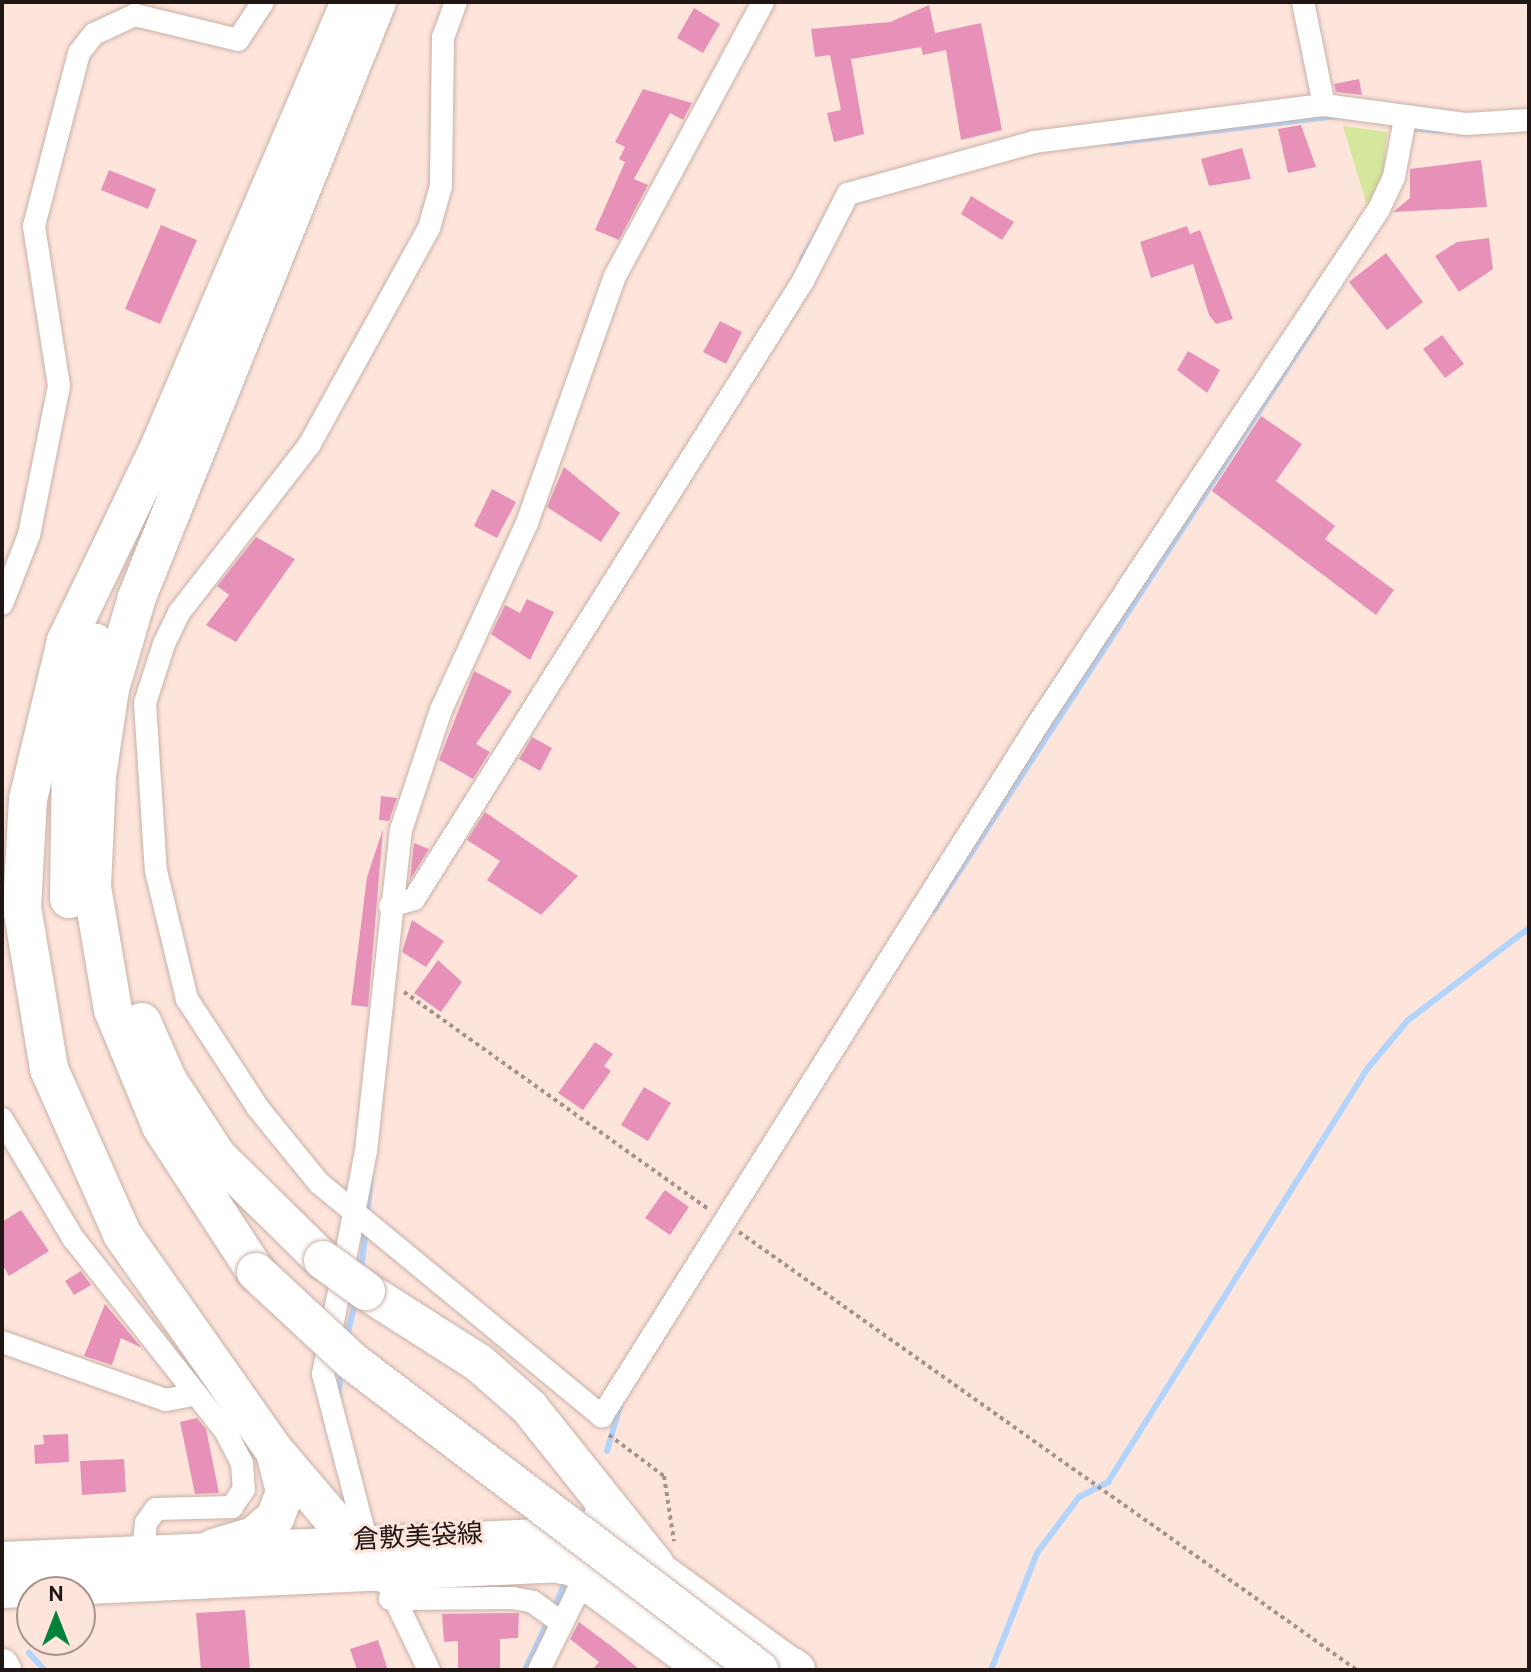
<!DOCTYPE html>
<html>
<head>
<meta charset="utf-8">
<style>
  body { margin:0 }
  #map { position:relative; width:1531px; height:1672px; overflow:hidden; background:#fee5dc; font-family:Cabin,"Noto Sans JP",sans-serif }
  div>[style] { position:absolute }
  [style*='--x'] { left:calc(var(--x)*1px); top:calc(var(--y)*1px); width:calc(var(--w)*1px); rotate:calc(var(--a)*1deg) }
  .green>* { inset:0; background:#d4e79c }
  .stream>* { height:6px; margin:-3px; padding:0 3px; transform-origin:3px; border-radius:3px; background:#b1d3fc }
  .building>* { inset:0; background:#e791b8 }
  .path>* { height:4px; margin-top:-2px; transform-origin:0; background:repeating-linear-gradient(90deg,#a5928c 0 4px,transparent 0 8px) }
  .roads { filter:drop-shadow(0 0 2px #c8b1a8) drop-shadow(0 0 2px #c8b1a8) }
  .street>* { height:22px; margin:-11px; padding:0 11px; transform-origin:11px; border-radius:11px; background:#fff }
  .primary>* { height:34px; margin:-17px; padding:0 17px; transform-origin:17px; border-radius:17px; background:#fff }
  .highway>* { height:38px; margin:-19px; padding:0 19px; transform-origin:19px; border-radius:19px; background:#fff }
  .bridges { filter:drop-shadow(0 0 2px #c8b1a8) drop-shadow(0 0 2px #c8b1a8) }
  .highway-bridge>* { height:38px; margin:-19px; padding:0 19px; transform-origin:19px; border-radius:19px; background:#fff }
  span { translate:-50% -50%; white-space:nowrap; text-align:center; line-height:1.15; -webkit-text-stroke:6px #fee5dc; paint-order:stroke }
  .street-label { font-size:26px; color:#201714 }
  .frame { position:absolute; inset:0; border:4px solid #201714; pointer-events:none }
  .north { position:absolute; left:16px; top:1576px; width:80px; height:80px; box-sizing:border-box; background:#fee5dc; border:2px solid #a5938c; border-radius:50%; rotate:0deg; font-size:22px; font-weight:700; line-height:32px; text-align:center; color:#201714 }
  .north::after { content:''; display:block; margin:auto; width:28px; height:36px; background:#01813a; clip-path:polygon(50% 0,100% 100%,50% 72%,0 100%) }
</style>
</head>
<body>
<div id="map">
  <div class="green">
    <i style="clip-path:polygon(1343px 126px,1387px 132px,1383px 179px,1368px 209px)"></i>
  </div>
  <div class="stream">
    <i style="--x:1408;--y:128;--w:33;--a:5"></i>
    <i style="--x:1111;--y:143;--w:229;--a:-6.8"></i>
    <i style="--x:802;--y:259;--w:59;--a:-59.5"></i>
    <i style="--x:934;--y:910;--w:713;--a:-56.91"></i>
    <i style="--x:367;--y:1215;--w:37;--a:-84"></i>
    <i style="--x:361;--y:1270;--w:40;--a:-82.9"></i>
    <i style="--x:347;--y:1337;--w:37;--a:-77"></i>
    <i style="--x:338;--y:1396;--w:24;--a:-81"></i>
    <i style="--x:607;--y:1451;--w:47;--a:-73.9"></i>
    <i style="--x:554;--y:1609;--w:27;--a:-68"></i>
    <i style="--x:29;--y:1653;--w:23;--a:47"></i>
    <i style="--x:525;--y:1670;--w:56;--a:-64.8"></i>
    <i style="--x:991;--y:1670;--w:126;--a:-68.5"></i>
    <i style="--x:1037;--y:1553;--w:70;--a:-53.1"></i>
    <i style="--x:1079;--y:1497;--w:33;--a:-27"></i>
    <i style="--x:1108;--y:1482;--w:489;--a:-57.9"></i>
    <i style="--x:1368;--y:1068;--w:61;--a:-50.3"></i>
    <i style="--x:1407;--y:1021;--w:153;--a:-37.3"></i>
  </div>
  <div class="building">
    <i style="clip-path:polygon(929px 5px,935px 33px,981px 23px,1002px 130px,961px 140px,946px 50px,923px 55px,921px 47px,851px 59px,864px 134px,834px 142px,827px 113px,841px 110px,830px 55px,815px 57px,811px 29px,890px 22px)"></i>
    <i style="clip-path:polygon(694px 8px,720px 24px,703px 53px,677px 38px)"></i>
    <i style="clip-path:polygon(1359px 79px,1362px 95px,1336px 92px,1334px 84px)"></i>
    <i style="clip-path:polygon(643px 89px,692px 103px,683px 120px,670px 113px,634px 179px,648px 185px,619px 240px,595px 230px,625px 162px,619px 159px,625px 147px,615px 142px)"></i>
    <i style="clip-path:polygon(1301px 125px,1316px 167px,1288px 173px,1278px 129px)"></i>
    <i style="clip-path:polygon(1242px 148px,1251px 179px,1209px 186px,1201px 159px)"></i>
    <i style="clip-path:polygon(1481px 160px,1487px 207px,1393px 212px,1410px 198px,1410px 169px)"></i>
    <i style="clip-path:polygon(109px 170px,156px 189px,148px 209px,101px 190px)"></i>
    <i style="clip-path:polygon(971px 196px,1014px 222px,1002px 240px,961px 214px)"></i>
    <i style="clip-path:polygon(161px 225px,197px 240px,160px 324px,125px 309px)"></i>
    <i style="clip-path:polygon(1187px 226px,1190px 234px,1200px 230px,1233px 319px,1216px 324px,1209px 315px,1193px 264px,1151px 278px,1140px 242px)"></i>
    <i style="clip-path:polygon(1489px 238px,1493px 269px,1459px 292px,1435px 256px,1457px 242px)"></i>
    <i style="clip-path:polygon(1386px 253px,1423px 302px,1387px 330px,1349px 282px)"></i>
    <i style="clip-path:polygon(720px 321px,742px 332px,726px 364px,703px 352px)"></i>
    <i style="clip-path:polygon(1442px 335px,1464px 364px,1445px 378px,1423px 349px)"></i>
    <i style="clip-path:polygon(1188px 351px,1220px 370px,1207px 393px,1177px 370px)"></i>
    <i style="clip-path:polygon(1261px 416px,1302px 444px,1276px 481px,1335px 526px,1325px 539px,1394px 590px,1376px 615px,1212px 491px)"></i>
    <i style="clip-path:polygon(564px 467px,620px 513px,601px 542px,547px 507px)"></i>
    <i style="clip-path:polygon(492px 489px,516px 502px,497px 538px,474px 526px)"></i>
    <i style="clip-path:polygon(256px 537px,295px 559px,236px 642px,206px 625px,229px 595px,217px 586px)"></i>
    <i style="clip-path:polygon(527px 599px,554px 612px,530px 660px,491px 634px,505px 605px,520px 613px)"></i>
    <i style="clip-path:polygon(474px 671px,512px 691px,476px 744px,490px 752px,473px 779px,439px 760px)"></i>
    <i style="clip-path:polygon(532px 737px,552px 748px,540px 771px,519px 759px)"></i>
    <i style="clip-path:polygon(381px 796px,397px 798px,389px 821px,379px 820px)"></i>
    <i style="clip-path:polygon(485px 812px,578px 876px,541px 915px,487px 880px,500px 861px,467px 840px)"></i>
    <i style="clip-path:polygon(383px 829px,368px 1007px,351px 1005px,367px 877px)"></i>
    <i style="clip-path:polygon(414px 843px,429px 849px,410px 880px)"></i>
    <i style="clip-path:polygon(412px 920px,444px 941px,426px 967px,402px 952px)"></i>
    <i style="clip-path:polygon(438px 960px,462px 982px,441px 1012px,414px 993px)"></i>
    <i style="clip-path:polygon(595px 1042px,613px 1054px,604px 1066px,611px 1071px,583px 1110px,558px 1093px)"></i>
    <i style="clip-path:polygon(644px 1087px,671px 1103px,648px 1141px,621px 1125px)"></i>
    <i style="clip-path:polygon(665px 1190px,689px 1207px,670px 1235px,645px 1218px)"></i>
    <i style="clip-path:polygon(21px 1210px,49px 1251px,9px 1276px,2px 1264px,2px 1222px)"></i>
    <i style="clip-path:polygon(81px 1271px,91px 1285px,74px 1295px,65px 1281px)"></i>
    <i style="clip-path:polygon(105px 1304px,142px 1348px,121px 1338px,112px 1365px,84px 1356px)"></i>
    <i style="clip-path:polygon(197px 1418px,206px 1429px,219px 1493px,195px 1494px,180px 1422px)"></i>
    <i style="clip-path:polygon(68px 1434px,69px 1462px,35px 1464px,34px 1445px,44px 1444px,43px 1435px)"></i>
    <i style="clip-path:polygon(124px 1459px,126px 1492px,82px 1495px,80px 1461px)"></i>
    <i style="clip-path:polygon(245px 1610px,250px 1670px,201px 1670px,196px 1613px)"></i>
    <i style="clip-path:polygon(519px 1613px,518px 1638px,500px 1639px,500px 1670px,458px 1668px,458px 1641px,444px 1642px,442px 1614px)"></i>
    <i style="clip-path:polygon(579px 1622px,615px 1649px,640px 1670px,592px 1670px,599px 1662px,570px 1639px)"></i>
    <i style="clip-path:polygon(378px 1640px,388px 1670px,357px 1670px,350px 1649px)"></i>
  </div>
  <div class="path">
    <i style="--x:404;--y:992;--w:376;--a:35.5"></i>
    <i style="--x:739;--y:1232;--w:757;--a:35.33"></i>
    <i style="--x:609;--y:1435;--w:69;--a:36.7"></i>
    <i style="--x:664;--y:1476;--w:66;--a:81.3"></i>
  </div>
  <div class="roads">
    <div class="street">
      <i style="--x:456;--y:2;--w:37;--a:110"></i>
      <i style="--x:443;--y:37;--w:149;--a:90.8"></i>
      <i style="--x:441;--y:186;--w:44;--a:105.9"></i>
      <i style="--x:429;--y:228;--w:247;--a:118.9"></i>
      <i style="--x:310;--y:444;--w:214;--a:127.8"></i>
      <i style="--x:179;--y:613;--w:34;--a:116"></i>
      <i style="--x:164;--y:644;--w:62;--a:107.9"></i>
      <i style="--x:145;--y:703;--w:168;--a:86.3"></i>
      <i style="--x:156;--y:871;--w:132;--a:76.4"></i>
      <i style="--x:187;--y:999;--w:130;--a:56.9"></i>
      <i style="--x:258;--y:1108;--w:97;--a:50.9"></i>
      <i style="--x:319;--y:1183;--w:367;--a:39.5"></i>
      <i style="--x:602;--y:1416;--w:814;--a:-57.79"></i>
      <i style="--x:1036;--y:727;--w:621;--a:-56.49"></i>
      <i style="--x:1379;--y:209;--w:35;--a:-65"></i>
      <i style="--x:1394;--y:177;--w:59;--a:-79.3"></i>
      <i style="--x:1303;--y:2;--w:105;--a:78.5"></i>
      <i style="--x:1324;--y:105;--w:144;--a:7.6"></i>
      <i style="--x:1467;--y:124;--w:62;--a:-3.7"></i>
      <i style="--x:2;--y:604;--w:74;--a:-68.6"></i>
      <i style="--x:29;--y:535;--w:152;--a:-78.6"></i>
      <i style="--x:59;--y:386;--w:162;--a:-98.9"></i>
      <i style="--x:34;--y:226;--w:179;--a:-75.4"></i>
      <i style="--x:79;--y:53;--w:24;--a:-52"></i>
      <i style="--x:94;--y:34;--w:45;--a:-24.9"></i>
      <i style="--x:135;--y:15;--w:106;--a:13.6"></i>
      <i style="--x:238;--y:40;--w:45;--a:-56.7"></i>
      <i style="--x:390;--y:906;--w:25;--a:-16"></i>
      <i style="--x:414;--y:899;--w:730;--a:-57.81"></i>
      <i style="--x:803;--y:281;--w:98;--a:-62.7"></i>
      <i style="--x:848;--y:194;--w:193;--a:-15.6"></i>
      <i style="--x:1034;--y:142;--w:292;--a:-7.3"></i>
      <i style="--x:2;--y:1119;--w:139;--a:59.2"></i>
      <i style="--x:73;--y:1238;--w:247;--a:51.7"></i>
      <i style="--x:226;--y:1432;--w:35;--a:63"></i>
      <i style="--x:242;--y:1463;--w:26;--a:86"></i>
      <i style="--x:244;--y:1489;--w:22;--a:124"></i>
      <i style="--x:232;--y:1507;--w:76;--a:178.5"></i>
      <i style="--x:156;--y:1509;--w:17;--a:126"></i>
      <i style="--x:146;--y:1523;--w:29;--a:96"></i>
      <i style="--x:2;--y:1342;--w:174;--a:19.5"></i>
      <i style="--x:166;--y:1400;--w:31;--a:-11"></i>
      <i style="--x:390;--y:1599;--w:123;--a:-0.5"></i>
      <i style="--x:513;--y:1598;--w:20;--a:11"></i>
      <i style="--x:533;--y:1602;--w:34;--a:36"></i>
      <i style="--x:429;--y:1670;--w:145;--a:-115.7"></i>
      <i style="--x:366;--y:1539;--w:171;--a:-104.6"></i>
      <i style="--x:323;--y:1374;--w:227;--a:-79.1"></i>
      <i style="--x:366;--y:1151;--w:323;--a:-83.8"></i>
      <i style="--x:401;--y:830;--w:126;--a:-71.6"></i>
      <i style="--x:441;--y:710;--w:206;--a:-65.3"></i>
      <i style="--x:527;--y:523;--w:262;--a:-70.4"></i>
      <i style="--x:615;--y:276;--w:311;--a:-61.6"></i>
      <i style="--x:539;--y:1670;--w:86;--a:-63.7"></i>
      <i style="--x:577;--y:1593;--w:12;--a:0"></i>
      <i style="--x:589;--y:1593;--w:129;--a:36.5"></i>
    </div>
    <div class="primary">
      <i style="--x:634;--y:1551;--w:203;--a:36"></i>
      <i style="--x:2;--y:1559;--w:588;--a:-2.44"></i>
      <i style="--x:2;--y:1591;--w:561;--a:-2.66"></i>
      <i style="--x:562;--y:1565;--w:59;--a:23.1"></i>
      <i style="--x:616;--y:1588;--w:136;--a:37.2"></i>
      <i style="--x:2;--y:1666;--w:4;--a:63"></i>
    </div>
    <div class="highway">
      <i style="--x:350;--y:2;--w:492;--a:113.2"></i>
      <i style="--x:156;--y:454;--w:208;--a:115.7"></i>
      <i style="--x:66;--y:641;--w:163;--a:103.5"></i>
      <i style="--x:28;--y:799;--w:108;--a:93.2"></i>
      <i style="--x:22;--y:907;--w:164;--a:80.5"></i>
      <i style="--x:49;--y:1069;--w:180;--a:66.1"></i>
      <i style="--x:122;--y:1234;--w:263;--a:54.9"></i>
      <i style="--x:273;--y:1449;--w:162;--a:49.5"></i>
      <i style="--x:69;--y:899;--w:148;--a:-89.2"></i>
      <i style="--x:71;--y:751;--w:111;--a:-77.5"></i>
      <i style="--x:142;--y:1022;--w:64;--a:66.2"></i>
      <i style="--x:168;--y:1081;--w:90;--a:56.8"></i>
      <i style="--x:217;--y:1156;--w:148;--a:44.5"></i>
      <i style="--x:256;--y:1272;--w:174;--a:-123.1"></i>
      <i style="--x:161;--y:1126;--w:126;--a:-112.5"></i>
      <i style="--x:113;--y:1010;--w:125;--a:-99.7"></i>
      <i style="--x:92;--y:887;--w:111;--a:-87.4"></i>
      <i style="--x:97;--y:776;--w:88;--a:-81.5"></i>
      <i style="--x:110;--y:689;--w:96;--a:-73.6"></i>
      <i style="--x:137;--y:597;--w:642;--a:-68.03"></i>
      <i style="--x:366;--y:1291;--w:134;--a:32.5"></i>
      <i style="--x:479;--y:1363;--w:67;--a:41.3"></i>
      <i style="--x:529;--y:1407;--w:202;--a:51.4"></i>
      <i style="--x:214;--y:1548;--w:42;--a:-16.7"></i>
      <i style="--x:254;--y:1536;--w:28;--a:-41"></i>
      <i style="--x:275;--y:1518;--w:28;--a:-69"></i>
      <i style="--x:285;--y:1492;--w:38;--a:-104"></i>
      <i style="--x:562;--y:1565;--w:39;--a:-32"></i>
      <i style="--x:595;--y:1544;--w:29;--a:-74"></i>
      <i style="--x:792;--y:1667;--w:5;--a:37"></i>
    </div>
  </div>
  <div class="bridges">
    <div class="highway-bridge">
      <i style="--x:323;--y:1260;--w:53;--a:35.8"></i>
      <i style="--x:256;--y:1272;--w:132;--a:42.9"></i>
      <i style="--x:353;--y:1362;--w:510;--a:37.18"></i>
    </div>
  </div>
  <div class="street-label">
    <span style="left:418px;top:1537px;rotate:-3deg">倉敷美袋線</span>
  </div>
  <div class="frame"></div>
  <div class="north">N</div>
</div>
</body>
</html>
